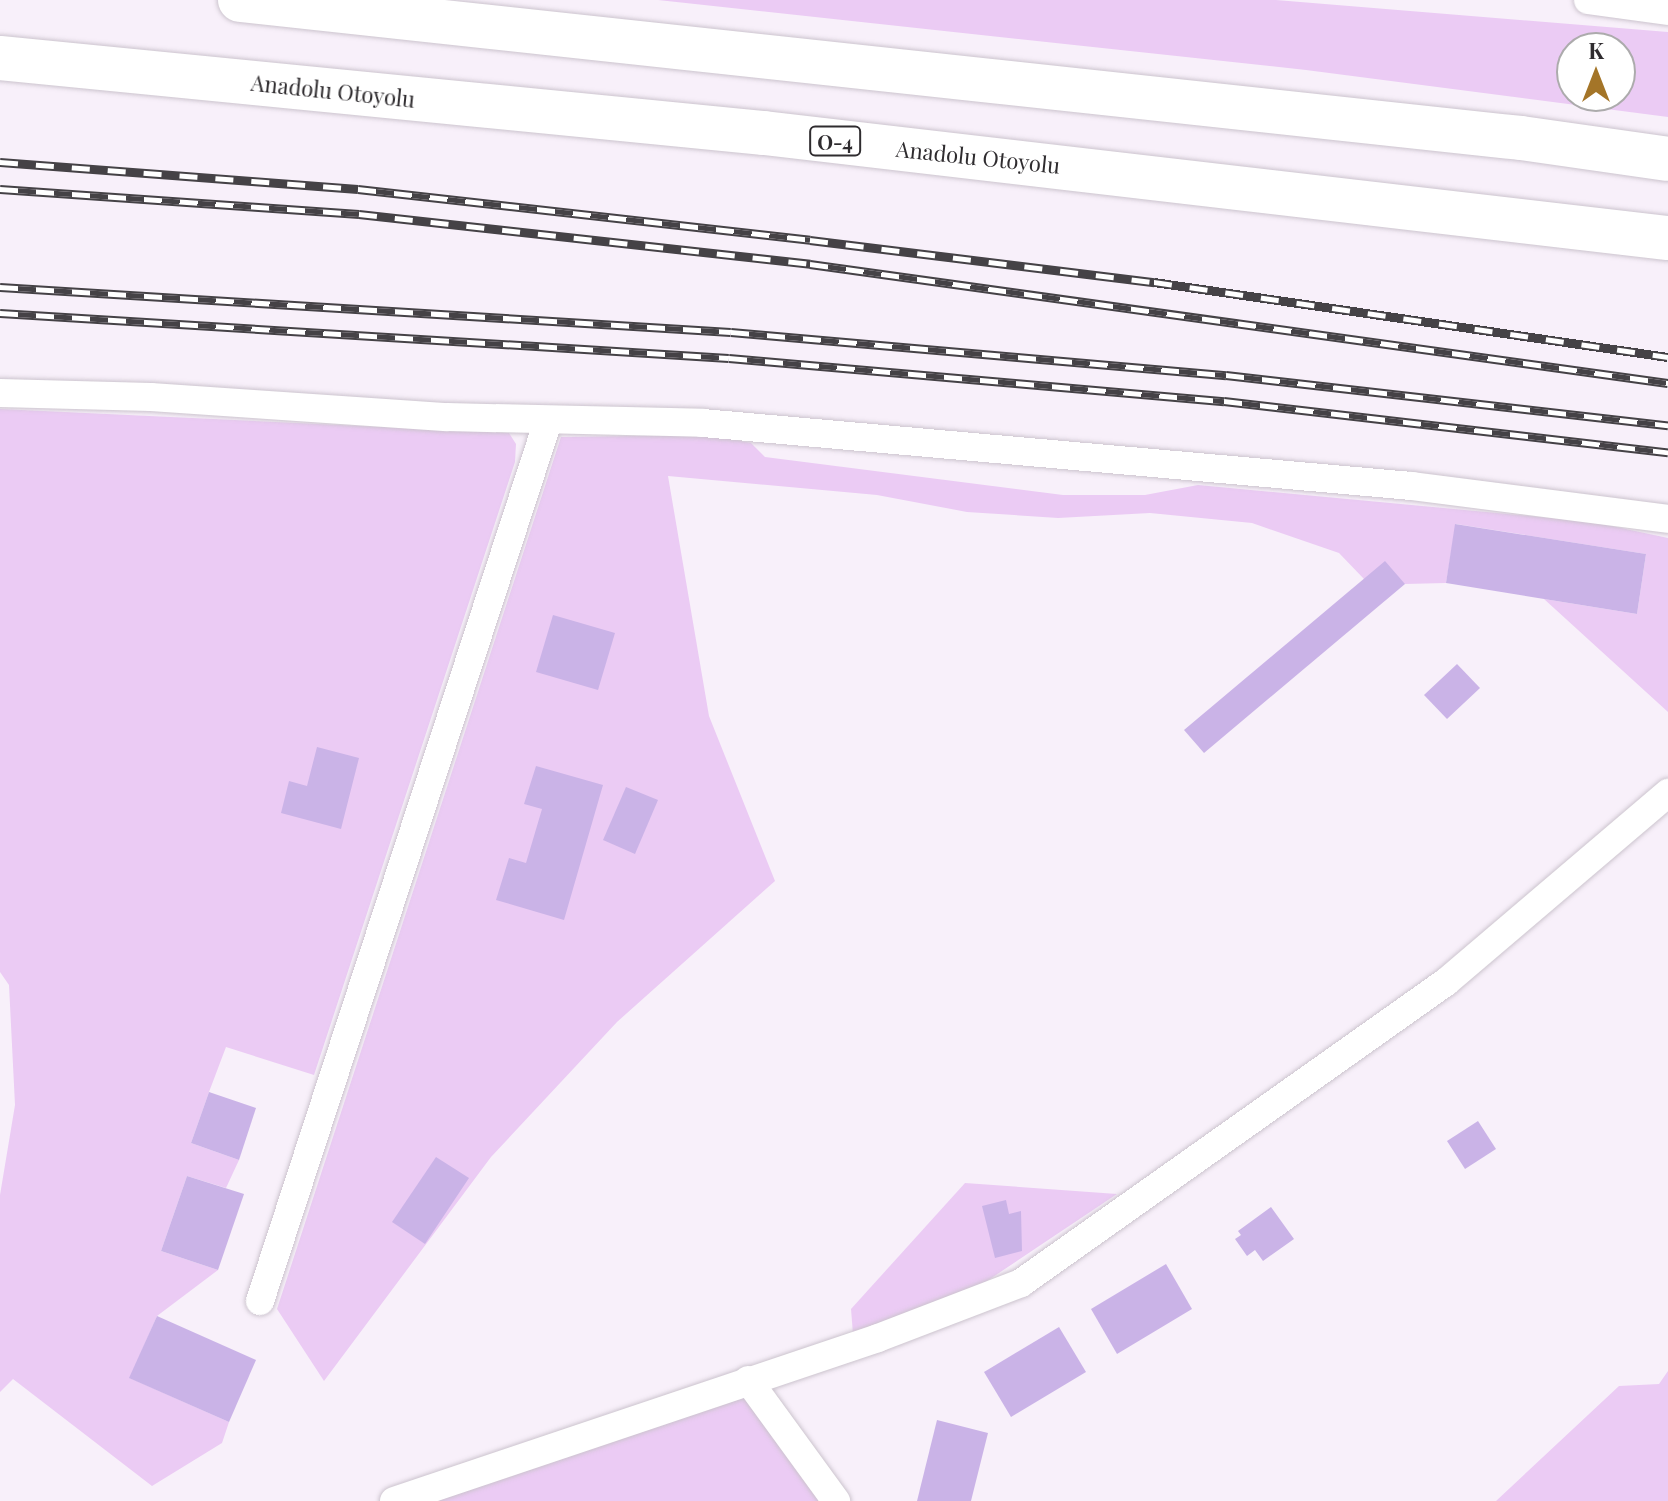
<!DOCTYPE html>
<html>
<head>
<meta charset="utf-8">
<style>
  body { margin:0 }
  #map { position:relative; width:1668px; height:1501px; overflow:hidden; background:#f8f0fa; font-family:"Playfair Display",serif }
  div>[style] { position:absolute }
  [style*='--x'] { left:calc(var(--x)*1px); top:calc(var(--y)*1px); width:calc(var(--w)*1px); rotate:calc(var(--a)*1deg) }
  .green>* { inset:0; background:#ebcbf4 }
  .building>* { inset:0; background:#cab3e7 }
  .roads { filter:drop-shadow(0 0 2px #ccc4ce) drop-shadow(0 0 2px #ccc4ce) }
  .street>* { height:28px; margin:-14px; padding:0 14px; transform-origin:14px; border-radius:14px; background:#fff }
  .highway>* { height:44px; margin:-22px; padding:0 22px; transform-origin:22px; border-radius:22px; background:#fff }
  .rail>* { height:9px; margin-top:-4.5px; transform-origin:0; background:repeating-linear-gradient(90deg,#fff 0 18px,#454246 0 36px); box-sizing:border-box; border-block:2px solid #454246 }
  span { translate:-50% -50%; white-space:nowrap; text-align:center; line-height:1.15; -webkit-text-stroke:6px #fff; paint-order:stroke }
  .shield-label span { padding:2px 6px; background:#fff; border:2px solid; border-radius:6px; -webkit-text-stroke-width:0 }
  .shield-label { font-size:20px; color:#2f2c2f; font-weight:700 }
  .street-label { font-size:22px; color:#2f2c2f }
  .north { position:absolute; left:1556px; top:32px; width:80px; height:80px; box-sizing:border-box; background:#fff; border:2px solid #acabac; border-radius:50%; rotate:0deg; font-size:22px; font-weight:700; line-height:32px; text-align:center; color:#2f2c2f }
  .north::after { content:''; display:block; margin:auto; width:28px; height:36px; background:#a47528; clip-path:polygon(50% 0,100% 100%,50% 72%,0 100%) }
</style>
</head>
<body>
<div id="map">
  <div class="green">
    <i style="clip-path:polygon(evenodd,658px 0,1276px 0,1668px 32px,1668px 117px,1306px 70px,658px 0,1572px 48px,1620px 48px,1620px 96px,1572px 96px,1572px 48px)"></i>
    <i style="clip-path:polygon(0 409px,509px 433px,516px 444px,515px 462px,314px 1075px,226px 1047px,209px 1092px,191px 1143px,239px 1160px,226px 1188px,187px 1176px,161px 1251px,218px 1270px,157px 1316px,130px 1378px,229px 1422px,222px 1443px,152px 1486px,13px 1379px,0 1392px,0 1195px,15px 1105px,9px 985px,0 972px)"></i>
    <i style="clip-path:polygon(711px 435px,751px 443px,765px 457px,1063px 495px,1145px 495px,1198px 485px,1593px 522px,1668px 538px,1668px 712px,1544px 599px,1637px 614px,1646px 554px,1456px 524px,1446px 583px,1405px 584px,1364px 579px,1339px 553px,1252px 523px,1150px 513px,1058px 518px,967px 512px,877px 495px,668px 476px,709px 716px,775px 881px,617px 1022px,491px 1157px,324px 1381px,277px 1309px,561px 437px)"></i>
    <i style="clip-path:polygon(965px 1183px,1117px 1194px,978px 1287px,853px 1334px,851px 1309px)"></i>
    <i style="clip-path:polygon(1668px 1371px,1668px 1501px,1496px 1501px,1619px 1386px,1659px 1384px)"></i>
    <i style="clip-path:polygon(748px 1380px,836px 1501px,394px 1501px)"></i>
  </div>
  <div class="building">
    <i style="clip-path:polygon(1455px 524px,1646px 554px,1637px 614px,1446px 583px)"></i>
    <i style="clip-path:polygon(1385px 561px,1405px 584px,1204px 753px,1184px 730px)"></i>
    <i style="clip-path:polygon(553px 615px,615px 633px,598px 690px,536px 672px)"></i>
    <i style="clip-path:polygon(1457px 664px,1480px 688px,1447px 719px,1424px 695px)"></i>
    <i style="clip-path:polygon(317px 747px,359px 758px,341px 829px,281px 813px,289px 781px,307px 786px)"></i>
    <i style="clip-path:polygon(536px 766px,603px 785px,564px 920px,496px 900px,509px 858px,526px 863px,542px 809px,524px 804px)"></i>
    <i style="clip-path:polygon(626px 787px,658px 800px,635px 854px,603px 840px)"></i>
    <i style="clip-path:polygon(209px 1092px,256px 1108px,239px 1160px,191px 1143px)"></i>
    <i style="clip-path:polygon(1478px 1121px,1496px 1149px,1465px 1169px,1447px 1141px)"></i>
    <i style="clip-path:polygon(436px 1157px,469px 1178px,425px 1244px,392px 1222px)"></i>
    <i style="clip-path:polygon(187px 1176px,244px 1194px,218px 1270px,161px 1251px)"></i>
    <i style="clip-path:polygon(1006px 1200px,1009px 1214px,1021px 1211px,1022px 1251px,995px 1258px,982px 1206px)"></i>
    <i style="clip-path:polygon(1271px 1207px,1294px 1239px,1263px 1261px,1255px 1250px,1247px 1256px,1235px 1239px,1241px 1235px,1238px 1231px)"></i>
    <i style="clip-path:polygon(1166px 1264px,1192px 1309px,1117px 1354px,1091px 1309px)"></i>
    <i style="clip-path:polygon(157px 1316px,256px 1360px,229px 1422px,129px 1378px)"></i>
    <i style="clip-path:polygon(1059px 1327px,1086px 1372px,1011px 1417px,984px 1372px)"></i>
    <i style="clip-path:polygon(937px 1420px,988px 1433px,971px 1501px,917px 1501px)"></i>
  </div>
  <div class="roads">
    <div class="street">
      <i style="--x:1588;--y:0;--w:81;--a:7.8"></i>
      <i style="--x:0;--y:393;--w:151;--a:1.5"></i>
      <i style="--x:151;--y:397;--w:297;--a:3.9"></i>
      <i style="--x:447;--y:417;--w:256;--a:1.3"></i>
      <i style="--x:703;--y:423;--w:711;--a:5.08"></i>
      <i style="--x:1411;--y:486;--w:259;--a:7.3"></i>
      <i style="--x:260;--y:1301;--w:926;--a:-71.88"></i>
      <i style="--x:748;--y:1380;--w:150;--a:54"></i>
      <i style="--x:394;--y:1501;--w:511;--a:-18.61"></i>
      <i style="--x:878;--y:1338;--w:153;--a:-21"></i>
      <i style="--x:1021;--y:1283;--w:521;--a:-35.31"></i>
      <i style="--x:1446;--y:982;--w:292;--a:-40.4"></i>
    </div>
    <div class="highway">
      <i style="--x:240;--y:0;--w:1288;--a:6.15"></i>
      <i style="--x:1521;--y:138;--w:148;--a:8.1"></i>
      <i style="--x:0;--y:58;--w:768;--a:5.61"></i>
      <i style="--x:764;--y:133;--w:910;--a:6.63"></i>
    </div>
  </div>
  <div class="rail">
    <i style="--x:0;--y:162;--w:359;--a:4.3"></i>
    <i style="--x:358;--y:189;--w:455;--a:6.4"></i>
    <i style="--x:810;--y:240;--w:347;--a:7"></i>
    <i style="--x:1154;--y:282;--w:519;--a:8.3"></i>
    <i style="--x:0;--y:189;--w:360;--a:4"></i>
    <i style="--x:359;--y:214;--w:454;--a:6.3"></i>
    <i style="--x:810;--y:264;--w:866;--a:7.9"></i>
    <i style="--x:0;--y:287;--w:732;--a:3.52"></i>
    <i style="--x:731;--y:332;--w:497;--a:5"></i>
    <i style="--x:1226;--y:375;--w:445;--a:6.5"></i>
    <i style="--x:0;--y:313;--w:730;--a:3.53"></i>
    <i style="--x:729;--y:358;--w:497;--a:5"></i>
    <i style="--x:1224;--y:401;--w:447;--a:6.6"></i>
  </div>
  <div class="shield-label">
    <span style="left:835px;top:141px">O-4</span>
  </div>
  <div class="street-label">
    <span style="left:333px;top:91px;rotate:6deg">Anadolu Otoyolu</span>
    <span style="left:978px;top:157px;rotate:6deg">Anadolu Otoyolu</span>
  </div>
  <div class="north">K</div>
</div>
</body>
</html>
